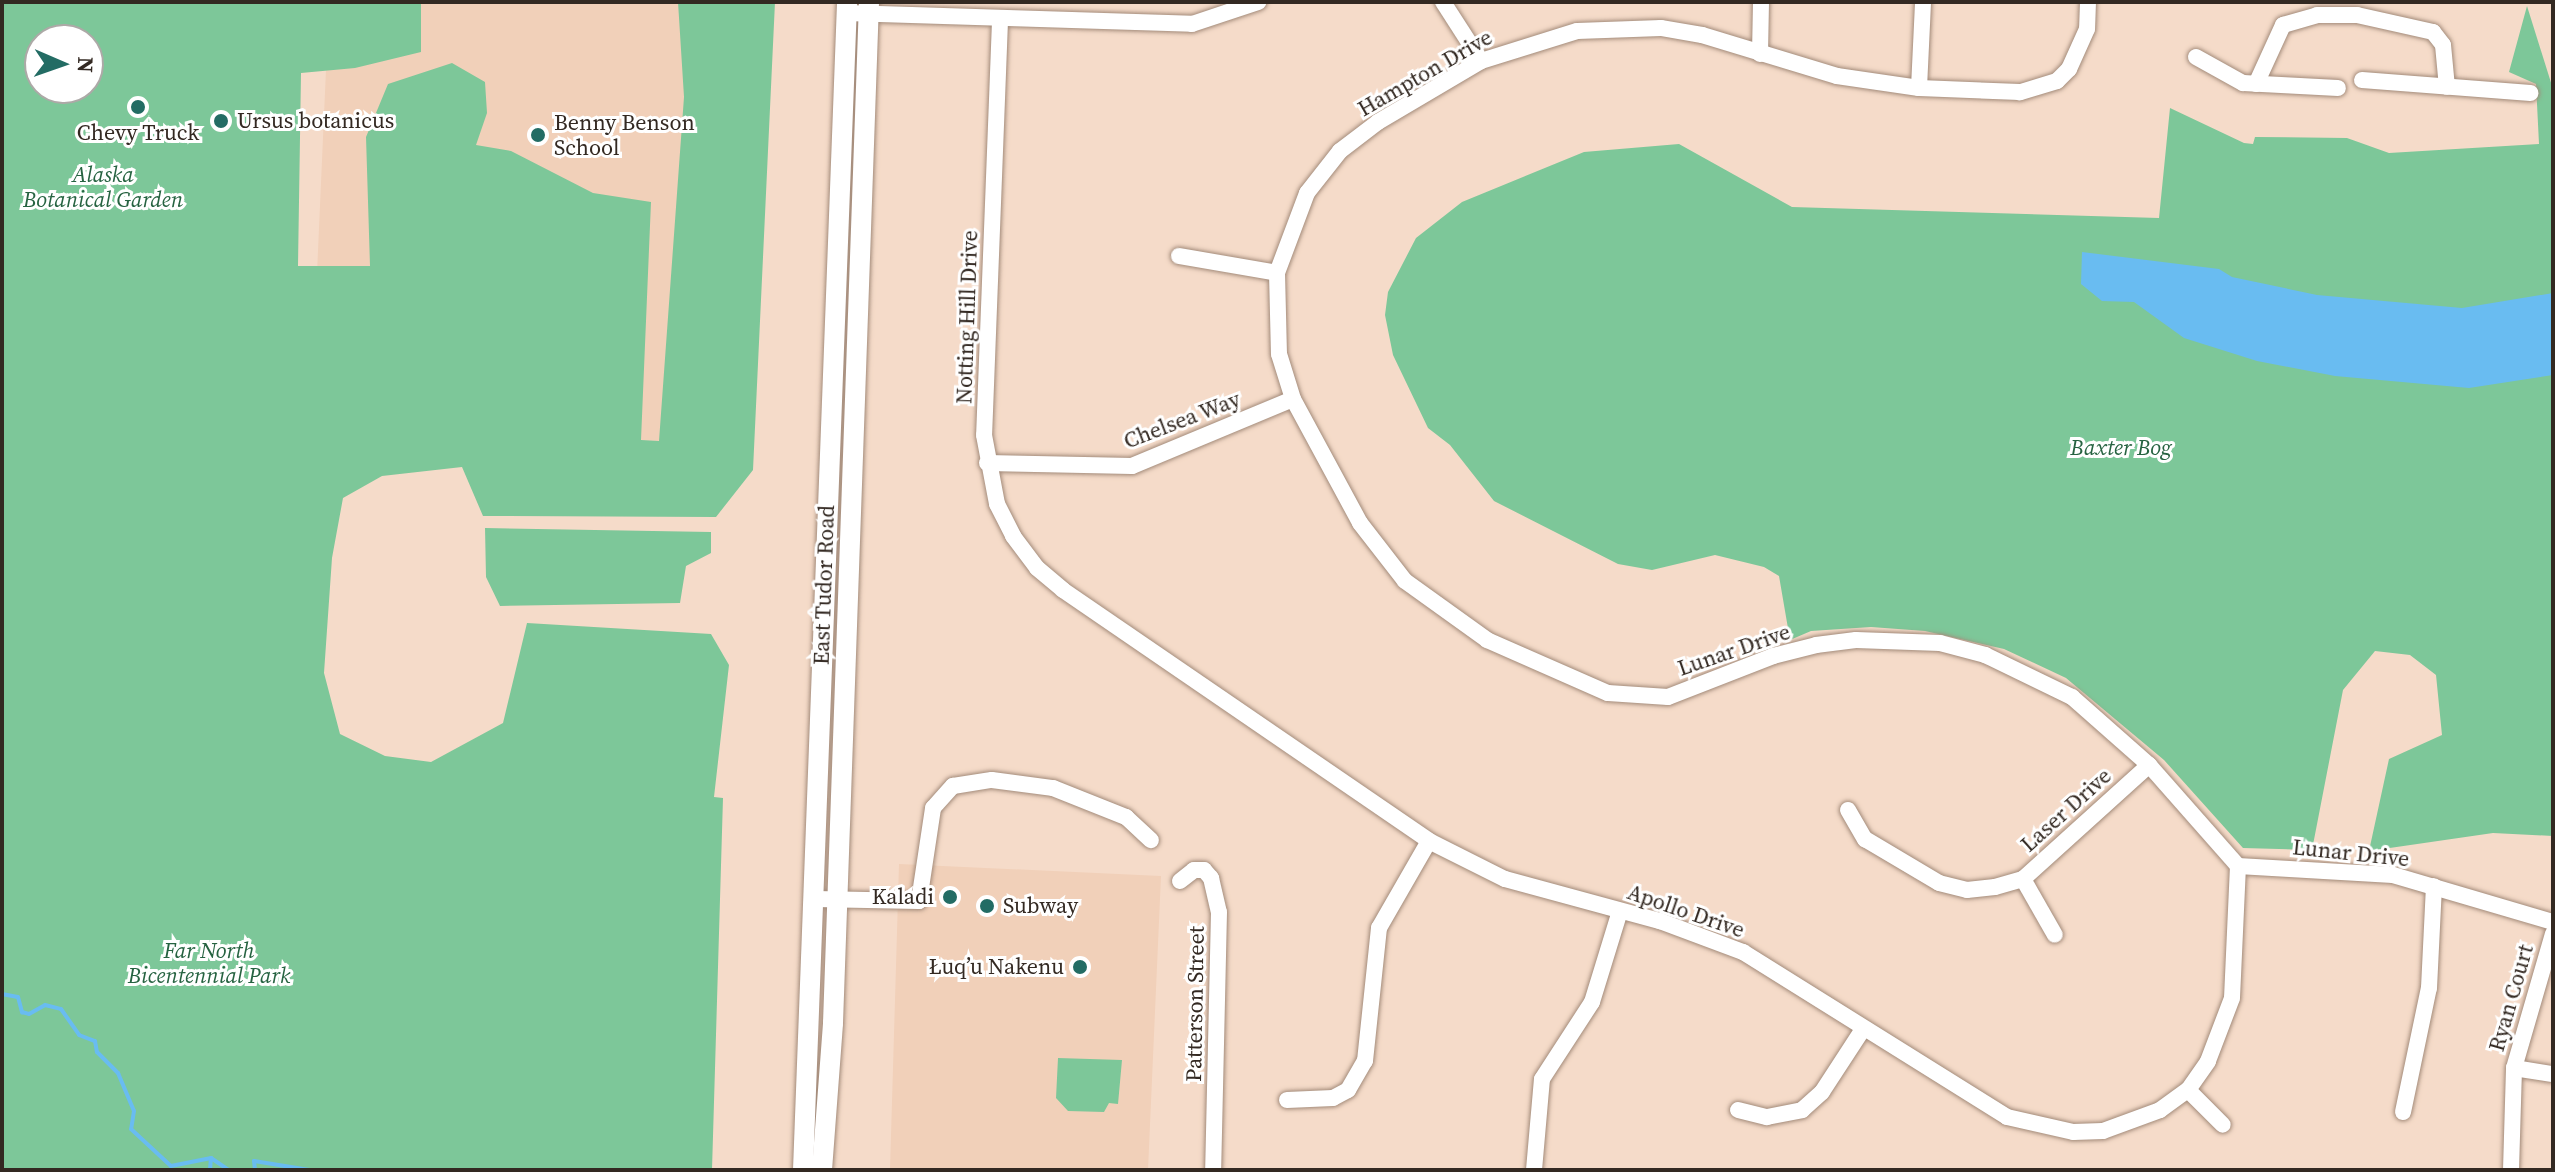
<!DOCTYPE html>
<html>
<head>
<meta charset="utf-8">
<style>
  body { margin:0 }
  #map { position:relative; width:2555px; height:1172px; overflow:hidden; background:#f5dbc9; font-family:"Source Serif 4",serif }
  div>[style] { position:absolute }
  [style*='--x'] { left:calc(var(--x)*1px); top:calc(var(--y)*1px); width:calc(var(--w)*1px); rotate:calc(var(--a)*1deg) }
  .built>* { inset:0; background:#f1d0b9 }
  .green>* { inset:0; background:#7dc799 }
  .water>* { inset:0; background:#69bcf1 }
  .stream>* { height:4px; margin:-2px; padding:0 2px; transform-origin:2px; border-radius:2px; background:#69bcf1 }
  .roads { filter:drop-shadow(0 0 2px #a38b7a) drop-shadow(0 0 2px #a38b7a) }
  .minor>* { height:16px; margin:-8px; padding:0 8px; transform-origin:8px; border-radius:8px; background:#fff }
  .major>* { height:20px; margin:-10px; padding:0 10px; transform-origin:10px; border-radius:10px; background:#fff }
  .dots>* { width:22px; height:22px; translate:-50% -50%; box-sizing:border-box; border:4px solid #fff; border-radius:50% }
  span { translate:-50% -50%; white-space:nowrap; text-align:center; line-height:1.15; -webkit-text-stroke:6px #fff; paint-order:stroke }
  .street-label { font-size:22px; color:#332922 }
  .poi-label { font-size:22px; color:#332922 }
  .left { translate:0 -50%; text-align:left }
  .right { translate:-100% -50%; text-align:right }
  .park-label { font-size:22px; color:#266341; font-style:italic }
  .frame { position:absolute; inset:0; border:4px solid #332922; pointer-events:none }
  .north { position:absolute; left:24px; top:24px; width:80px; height:80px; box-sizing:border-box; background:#fff; border:2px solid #ada9a7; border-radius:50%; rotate:92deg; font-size:22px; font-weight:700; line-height:32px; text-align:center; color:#332922 }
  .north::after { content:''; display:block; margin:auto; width:28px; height:36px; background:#236c64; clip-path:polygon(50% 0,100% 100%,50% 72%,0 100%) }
</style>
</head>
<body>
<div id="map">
  <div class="built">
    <i style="clip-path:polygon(329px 2px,758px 2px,741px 443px,310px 432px)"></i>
    <i style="clip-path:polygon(899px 864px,1161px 876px,1148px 1170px,890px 1170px)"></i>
  </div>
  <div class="green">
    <i style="clip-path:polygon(evenodd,2px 2px,421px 2px,421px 52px,355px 68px,301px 73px,298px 266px,370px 266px,366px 137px,388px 84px,452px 63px,485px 82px,487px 113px,476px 145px,511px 151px,593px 193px,651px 202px,641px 440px,659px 441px,684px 97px,678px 2px,775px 2px,753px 470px,716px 517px,483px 516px,462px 467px,382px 476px,343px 498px,332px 558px,324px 673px,340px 734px,385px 756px,431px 762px,503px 723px,527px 623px,711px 634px,729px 665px,714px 797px,723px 798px,712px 1170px,2px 1170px,2px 2px,40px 40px,88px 40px,88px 88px,40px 88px,40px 40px)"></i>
    <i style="clip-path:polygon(2527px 6px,2553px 89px,2553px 836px,2493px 833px,2369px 851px,2389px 759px,2442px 735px,2436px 675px,2410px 655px,2375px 651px,2343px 690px,2312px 850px,2243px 848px,2164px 760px,2066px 678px,2004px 649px,1925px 631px,1871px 627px,1811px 631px,1790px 640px,1779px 576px,1764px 567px,1715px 555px,1652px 570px,1618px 564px,1494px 501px,1450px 445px,1428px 428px,1393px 355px,1385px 315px,1388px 292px,1416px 238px,1462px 202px,1584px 152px,1679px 144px,1792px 207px,2159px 218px,2170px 108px,2244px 143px,2253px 144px,2255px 137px,2347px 138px,2389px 153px,2539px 144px,2536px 84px,2509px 72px)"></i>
    <i style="clip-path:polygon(485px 528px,711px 532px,711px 553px,686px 566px,680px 603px,500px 606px,486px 577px)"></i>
    <i style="clip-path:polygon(1058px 1058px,1122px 1060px,1118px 1104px,1109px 1103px,1104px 1112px,1068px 1111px,1056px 1098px)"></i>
  </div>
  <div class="water">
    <i style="clip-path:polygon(2082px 252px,2219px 269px,2232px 277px,2317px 295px,2462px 308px,2553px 293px,2553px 375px,2469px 388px,2335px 376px,2257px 361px,2184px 338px,2134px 302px,2102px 301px,2081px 284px)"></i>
  </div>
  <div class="stream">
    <i style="--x:2;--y:994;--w:16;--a:11"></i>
    <i style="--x:18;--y:997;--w:16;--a:75"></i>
    <i style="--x:22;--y:1012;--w:7;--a:16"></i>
    <i style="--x:29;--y:1014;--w:18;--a:-29"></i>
    <i style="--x:45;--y:1005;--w:16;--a:14"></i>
    <i style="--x:61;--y:1009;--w:32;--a:55"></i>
    <i style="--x:79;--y:1035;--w:17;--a:21"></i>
    <i style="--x:95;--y:1041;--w:11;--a:80"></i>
    <i style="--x:97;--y:1052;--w:30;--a:45"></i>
    <i style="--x:118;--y:1073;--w:41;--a:67.2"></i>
    <i style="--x:134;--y:1111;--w:18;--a:99"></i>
    <i style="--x:131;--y:1129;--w:54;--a:42.8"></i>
    <i style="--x:171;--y:1166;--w:41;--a:-11.3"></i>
    <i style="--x:211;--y:1158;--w:12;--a:95"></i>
    <i style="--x:211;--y:1158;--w:22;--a:34"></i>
    <i style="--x:255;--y:1170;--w:9;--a:-96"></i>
    <i style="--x:254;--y:1161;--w:56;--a:9.3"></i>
  </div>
  <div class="roads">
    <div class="minor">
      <i style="--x:1443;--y:2;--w:70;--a:57.2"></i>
      <i style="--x:2088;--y:2;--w:27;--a:92"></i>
      <i style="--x:2087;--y:29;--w:44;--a:114.2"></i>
      <i style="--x:2069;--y:69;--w:17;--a:135"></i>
      <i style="--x:2057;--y:81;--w:39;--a:163"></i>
      <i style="--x:2020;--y:92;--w:101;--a:-177.7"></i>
      <i style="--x:1919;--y:88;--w:83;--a:-171.7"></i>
      <i style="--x:1837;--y:76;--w:141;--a:-163.1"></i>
      <i style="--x:1702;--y:35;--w:42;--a:-170.3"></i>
      <i style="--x:1661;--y:28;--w:84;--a:178"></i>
      <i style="--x:1577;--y:31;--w:101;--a:162.6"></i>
      <i style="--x:1481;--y:61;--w:120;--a:149.4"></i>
      <i style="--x:1378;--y:122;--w:48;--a:142.7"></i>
      <i style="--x:1340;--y:151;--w:53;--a:128.2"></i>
      <i style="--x:1307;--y:193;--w:85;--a:110.6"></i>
      <i style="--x:1277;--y:273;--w:81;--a:88.6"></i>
      <i style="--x:1279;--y:354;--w:47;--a:72.7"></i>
      <i style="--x:1293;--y:399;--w:141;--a:61.6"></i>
      <i style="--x:1360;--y:523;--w:73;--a:52.2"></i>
      <i style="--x:1405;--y:581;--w:101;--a:35.7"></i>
      <i style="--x:1487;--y:640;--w:132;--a:23.7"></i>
      <i style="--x:1608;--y:693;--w:60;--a:3.8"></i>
      <i style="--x:1668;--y:697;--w:113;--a:-21.3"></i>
      <i style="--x:1773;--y:656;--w:44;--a:-14.3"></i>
      <i style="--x:1816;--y:645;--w:40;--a:-7.1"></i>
      <i style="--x:1856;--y:640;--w:84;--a:2"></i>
      <i style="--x:1940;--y:643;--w:47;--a:14.9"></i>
      <i style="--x:1985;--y:655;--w:97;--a:25.8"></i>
      <i style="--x:2072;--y:697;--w:103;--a:41.4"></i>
      <i style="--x:2149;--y:765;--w:135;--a:48.6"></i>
      <i style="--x:2238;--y:866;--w:155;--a:3.3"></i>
      <i style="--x:2393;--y:875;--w:167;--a:16.4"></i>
      <i style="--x:847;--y:13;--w:345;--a:1.8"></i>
      <i style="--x:1192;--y:24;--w:70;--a:-18.4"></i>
      <i style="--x:1000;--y:21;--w:414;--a:92.2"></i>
      <i style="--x:984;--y:435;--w:70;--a:79.3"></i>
      <i style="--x:997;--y:504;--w:36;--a:63"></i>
      <i style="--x:1013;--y:536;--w:40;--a:53"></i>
      <i style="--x:1037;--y:568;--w:34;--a:40"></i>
      <i style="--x:1063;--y:590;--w:444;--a:34.4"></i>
      <i style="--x:1429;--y:841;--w:85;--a:26.6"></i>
      <i style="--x:1505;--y:879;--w:161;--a:15.2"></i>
      <i style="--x:1660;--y:921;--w:89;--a:20.5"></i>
      <i style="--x:1743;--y:952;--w:311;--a:32"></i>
      <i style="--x:2007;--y:1117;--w:68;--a:12.8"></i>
      <i style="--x:2073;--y:1132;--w:30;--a:-2"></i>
      <i style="--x:2103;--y:1131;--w:61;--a:-20.2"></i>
      <i style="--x:2160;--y:1110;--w:34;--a:-36"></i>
      <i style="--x:2188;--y:1090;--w:35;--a:-55"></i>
      <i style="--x:2208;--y:1061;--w:67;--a:-69.1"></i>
      <i style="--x:2232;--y:998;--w:132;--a:-87.4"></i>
      <i style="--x:1760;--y:54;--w:52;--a:-88.9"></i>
      <i style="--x:2196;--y:57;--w:54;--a:29"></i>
      <i style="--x:2243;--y:83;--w:95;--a:3"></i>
      <i style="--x:2362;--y:80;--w:169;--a:4.4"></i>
      <i style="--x:2256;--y:84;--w:65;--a:-65.4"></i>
      <i style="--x:2283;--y:25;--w:35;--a:-16"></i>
      <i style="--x:2317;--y:15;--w:40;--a:0"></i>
      <i style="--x:2357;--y:15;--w:78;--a:12.6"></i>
      <i style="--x:2433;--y:32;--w:16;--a:52"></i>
      <i style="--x:2443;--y:45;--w:42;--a:84.6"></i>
      <i style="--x:1919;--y:88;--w:86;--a:-87.3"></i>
      <i style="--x:1179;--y:256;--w:99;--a:9.8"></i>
      <i style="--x:987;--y:463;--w:145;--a:1.2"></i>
      <i style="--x:1132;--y:466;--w:174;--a:-22.6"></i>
      <i style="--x:1848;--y:810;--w:34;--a:60"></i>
      <i style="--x:1865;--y:839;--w:86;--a:30.7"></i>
      <i style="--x:1939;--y:883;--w:29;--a:14"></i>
      <i style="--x:1967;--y:890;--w:28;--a:-6"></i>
      <i style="--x:1995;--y:887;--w:29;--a:-16"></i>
      <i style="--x:2023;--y:879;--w:170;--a:-42.1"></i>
      <i style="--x:2023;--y:879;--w:64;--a:60.3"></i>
      <i style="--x:1180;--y:881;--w:18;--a:-38"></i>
      <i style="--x:1194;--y:870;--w:10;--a:0"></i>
      <i style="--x:1204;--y:870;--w:11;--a:49"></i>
      <i style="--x:1211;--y:878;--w:35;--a:77"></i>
      <i style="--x:1219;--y:912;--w:258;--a:91.3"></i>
      <i style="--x:815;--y:899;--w:104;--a:1.1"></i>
      <i style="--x:919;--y:901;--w:94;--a:-81.4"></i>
      <i style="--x:933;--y:808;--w:30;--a:-48"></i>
      <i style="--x:953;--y:786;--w:39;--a:-9"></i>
      <i style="--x:992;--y:780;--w:62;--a:7.5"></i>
      <i style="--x:1053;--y:788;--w:79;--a:21.7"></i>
      <i style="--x:1126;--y:817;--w:34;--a:43"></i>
      <i style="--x:2514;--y:1068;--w:39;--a:9"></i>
      <i style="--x:2188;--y:1090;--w:49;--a:45"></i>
      <i style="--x:1287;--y:1100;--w:46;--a:-2.5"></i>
      <i style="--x:1333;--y:1098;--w:17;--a:-28"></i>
      <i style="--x:1348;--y:1090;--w:34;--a:-60"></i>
      <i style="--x:1365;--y:1061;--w:134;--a:-84"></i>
      <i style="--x:1379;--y:928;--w:100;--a:-60.1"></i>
      <i style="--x:1738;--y:1110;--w:30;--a:14"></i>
      <i style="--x:1767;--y:1117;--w:36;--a:-11"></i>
      <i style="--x:1802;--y:1110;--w:27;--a:-42"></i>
      <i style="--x:1822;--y:1092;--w:75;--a:-56.9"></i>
      <i style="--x:2403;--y:1112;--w:127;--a:-78.2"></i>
      <i style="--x:2429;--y:988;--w:102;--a:-87.2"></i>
      <i style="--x:1534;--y:1170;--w:91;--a:-85"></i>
      <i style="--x:1542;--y:1079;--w:92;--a:-57"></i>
      <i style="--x:1592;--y:1002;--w:95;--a:-72.9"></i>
      <i style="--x:2511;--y:1170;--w:102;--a:-88.3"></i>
      <i style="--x:2514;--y:1068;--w:140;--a:-73.8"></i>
    </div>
    <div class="major">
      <i style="--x:803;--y:1170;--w:1169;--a:-87.84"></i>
      <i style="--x:822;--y:1170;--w:147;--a:-85.7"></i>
      <i style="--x:833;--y:1023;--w:1022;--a:-87.98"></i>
    </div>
  </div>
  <div class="dots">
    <i style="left:138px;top:107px;background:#236c64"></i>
    <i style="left:221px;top:121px;background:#236c64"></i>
    <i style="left:538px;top:135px;background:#236c64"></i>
    <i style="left:950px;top:897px;background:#236c64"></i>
    <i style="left:987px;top:906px;background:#236c64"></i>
    <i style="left:1080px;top:967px;background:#236c64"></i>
  </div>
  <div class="street-label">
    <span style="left:1425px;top:73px;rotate:-30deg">Hampton Drive</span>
    <span style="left:967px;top:317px;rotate:-88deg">Notting Hill Drive</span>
    <span style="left:1182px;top:420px;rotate:-21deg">Chelsea Way</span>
    <span style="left:824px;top:585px;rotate:-88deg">East Tudor Road</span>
    <span style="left:1734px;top:650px;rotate:-19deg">Lunar Drive</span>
    <span style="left:2066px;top:810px;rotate:-42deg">Laser Drive</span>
    <span style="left:2351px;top:853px;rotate:6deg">Lunar Drive</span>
    <span style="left:1686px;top:911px;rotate:19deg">Apollo Drive</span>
    <span style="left:2511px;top:998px;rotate:-74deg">Ryan Court</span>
    <span style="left:1195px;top:1004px;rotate:-89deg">Patterson Street</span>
  </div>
  <div class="poi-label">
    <span class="left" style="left:237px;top:121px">Ursus botanicus</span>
    <span class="left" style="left:554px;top:135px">Benny Benson<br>School</span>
    <span style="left:138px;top:133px">Chevy Truck</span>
    <span class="right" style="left:934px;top:897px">Kaladi</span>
    <span class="left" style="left:1003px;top:906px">Subway</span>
    <span class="right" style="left:1064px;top:967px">Łuq’u Nakenu</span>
  </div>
  <div class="park-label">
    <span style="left:103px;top:187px">Alaska<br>Botanical Garden</span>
    <span style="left:2121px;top:448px">Baxter Bog</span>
    <span style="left:209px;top:963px">Far North<br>Bicentennial Park</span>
  </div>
  <div class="frame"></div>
  <div class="north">N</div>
</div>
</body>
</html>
